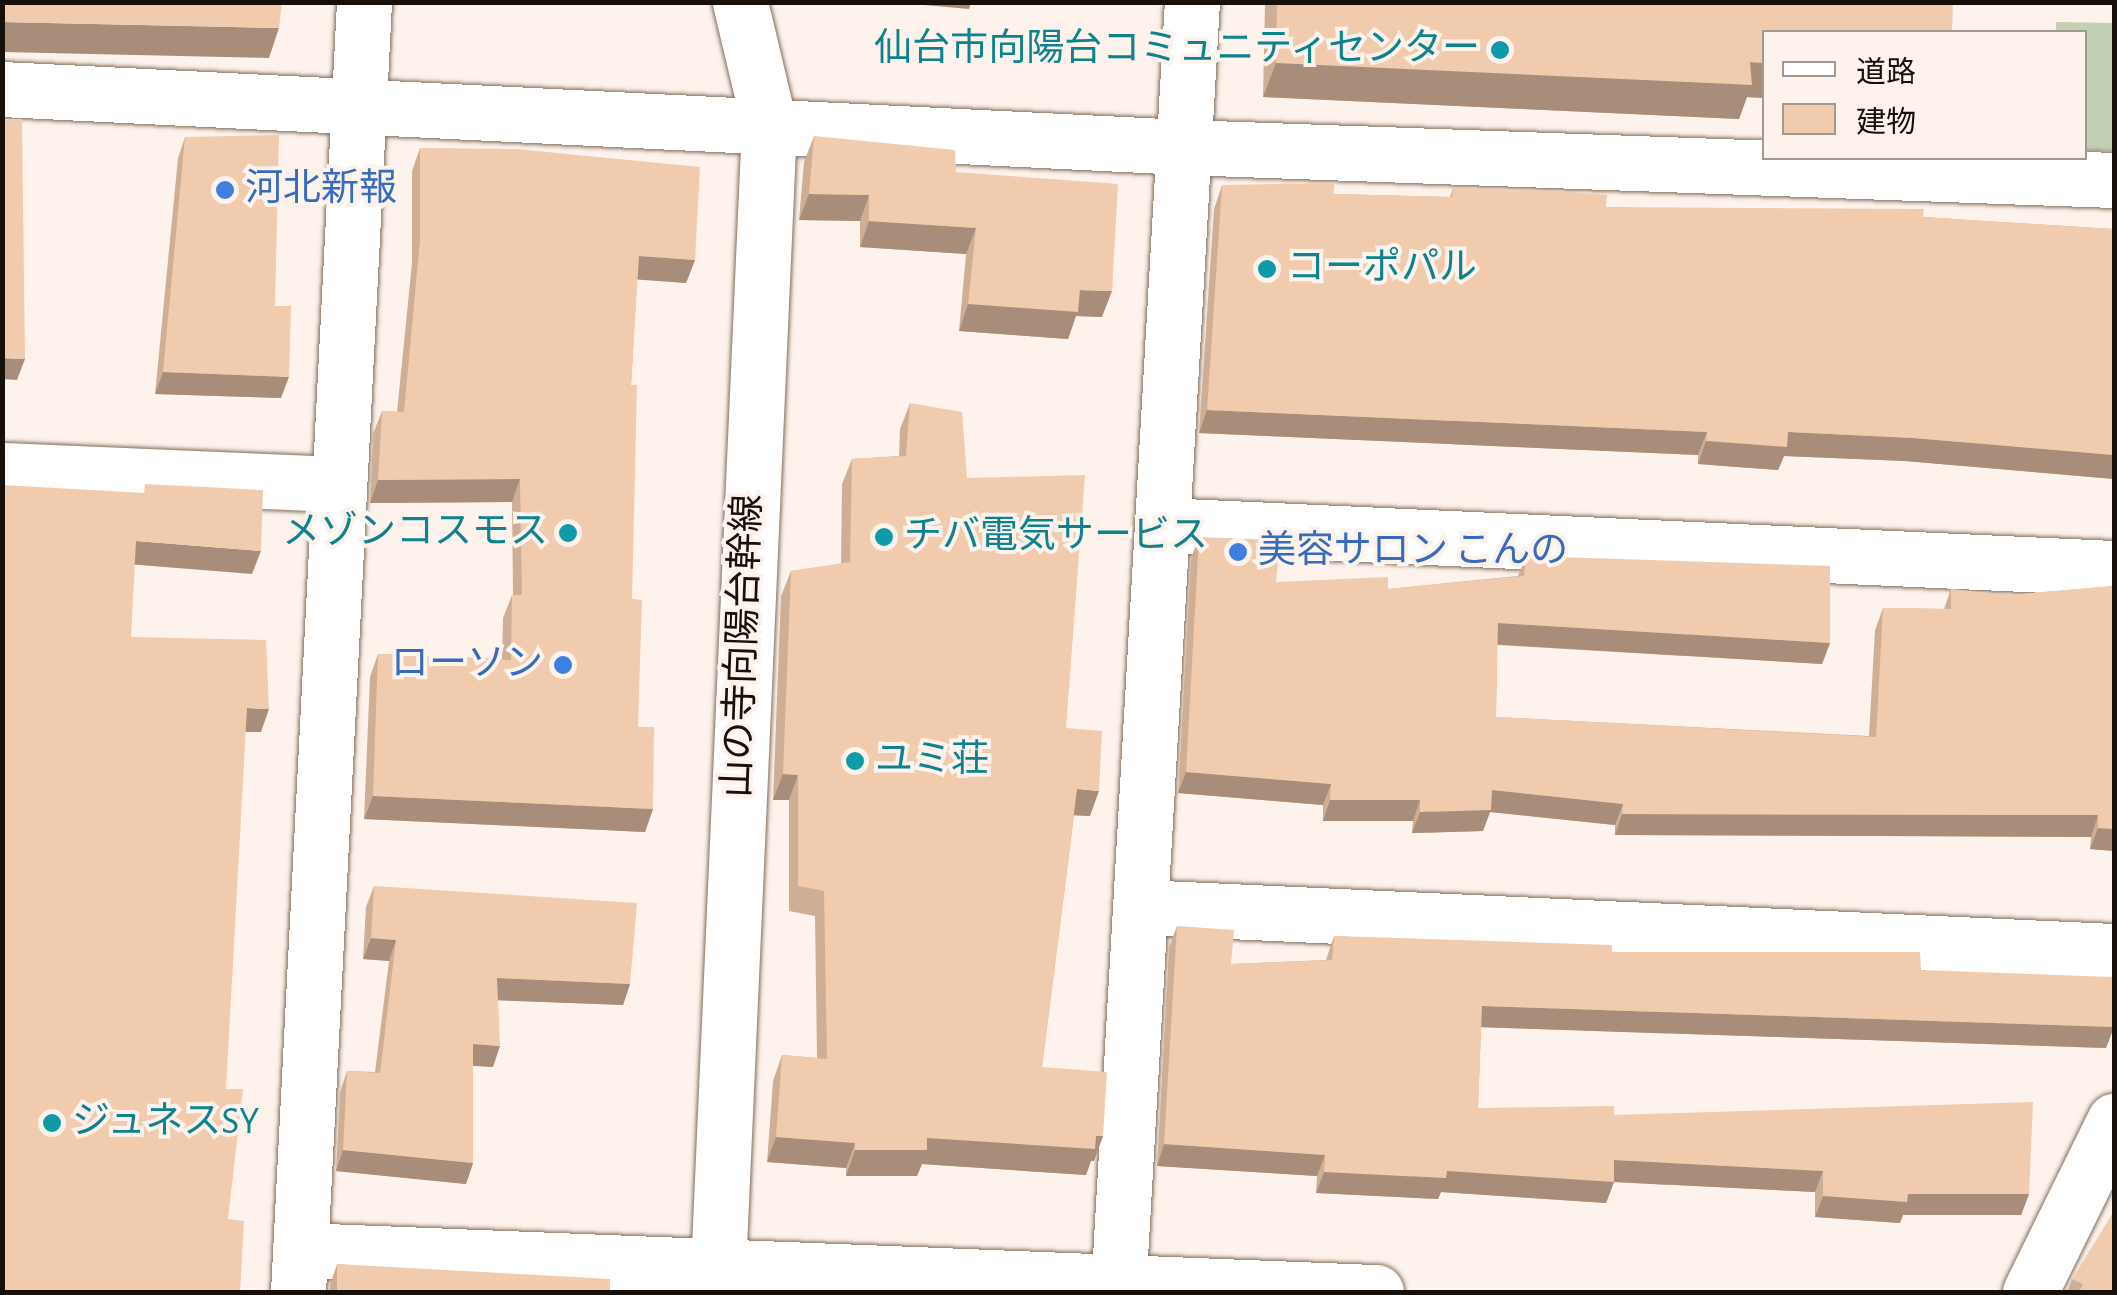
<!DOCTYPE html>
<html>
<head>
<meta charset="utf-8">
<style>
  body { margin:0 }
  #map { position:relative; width:2117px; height:1295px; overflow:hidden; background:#fdf3ec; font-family:"Alegreya Sans","Noto Sans JP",sans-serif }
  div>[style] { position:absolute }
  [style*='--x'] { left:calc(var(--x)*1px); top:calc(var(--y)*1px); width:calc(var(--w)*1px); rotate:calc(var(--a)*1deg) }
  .green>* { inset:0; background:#c3d0b4 }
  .roads { filter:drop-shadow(0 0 2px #816c5b) drop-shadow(0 0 2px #816c5b) }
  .minor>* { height:55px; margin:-27.5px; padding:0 27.5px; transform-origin:27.5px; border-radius:27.5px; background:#fff }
  .wall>* { inset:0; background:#ceaf96 }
  .shaded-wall>* { inset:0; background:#a88e7a }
  .building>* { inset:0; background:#f0cbae }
  .dots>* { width:28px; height:28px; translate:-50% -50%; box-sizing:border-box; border:5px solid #fdf3ec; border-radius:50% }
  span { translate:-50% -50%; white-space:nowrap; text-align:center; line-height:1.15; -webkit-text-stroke:8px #fdf3ec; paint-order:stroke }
  .culture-label { font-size:38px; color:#0d838f }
  .right { translate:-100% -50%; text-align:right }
  .left { translate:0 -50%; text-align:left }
  .shop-label { font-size:38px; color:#366cbe }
  .street-label { font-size:38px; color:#170f09 }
  .frame { position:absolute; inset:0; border:5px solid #170f09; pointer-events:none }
  .legend { position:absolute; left:1762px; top:30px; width:325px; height:130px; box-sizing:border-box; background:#fdf3ec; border:2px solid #a19891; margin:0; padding:12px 18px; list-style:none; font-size:30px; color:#170f09 }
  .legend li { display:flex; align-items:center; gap:20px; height:50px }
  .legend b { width:50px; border:2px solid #a19891 }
</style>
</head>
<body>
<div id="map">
  <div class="green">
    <i style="clip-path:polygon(2056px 22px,2114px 23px,2114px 151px,2085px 150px,2084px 32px,2056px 32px)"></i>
  </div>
  <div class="roads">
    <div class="minor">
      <i style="--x:2;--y:89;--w:1182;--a:2.81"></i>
      <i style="--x:1183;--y:147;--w:932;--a:2.03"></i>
      <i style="--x:2;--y:470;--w:337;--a:2.4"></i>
      <i style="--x:1162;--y:525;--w:953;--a:2.59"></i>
      <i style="--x:1140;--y:907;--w:975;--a:2.59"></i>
      <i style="--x:300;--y:1250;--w:1077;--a:2.24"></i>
      <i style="--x:298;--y:1292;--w:1292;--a:-87.07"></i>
      <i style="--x:717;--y:1292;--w:1169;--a:-87.45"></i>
      <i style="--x:769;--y:124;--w:125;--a:-103.4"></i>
      <i style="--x:1118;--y:1292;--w:1292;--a:-86.72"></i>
      <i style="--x:2030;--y:1292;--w:191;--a:-63.8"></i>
    </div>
  </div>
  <div class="wall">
    <i style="clip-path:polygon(1265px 2px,1953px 2px,1764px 32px,1764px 98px,1747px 97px,1739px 119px,1263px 97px)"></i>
    <i style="clip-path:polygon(814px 136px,956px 172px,1102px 317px,1076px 316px,1068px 339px,959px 331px,966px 254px,860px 247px,860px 221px,799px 220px,804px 162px)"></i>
    <i style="clip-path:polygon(185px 137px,275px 306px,281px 398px,155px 394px,178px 158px)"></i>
    <i style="clip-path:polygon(420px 148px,695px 260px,686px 283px,637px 279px,631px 385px,632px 599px,638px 727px,653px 809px,645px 832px,364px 819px,370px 677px,378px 654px,502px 659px,503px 618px,512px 595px,513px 595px,512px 502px,370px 503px,373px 434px,382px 411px,397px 412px,412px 263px,412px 171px)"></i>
    <i style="clip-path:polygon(1222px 185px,1334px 194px,1450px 197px,1453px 188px,1606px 207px,1923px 217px,2114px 229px,2114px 479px,1905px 461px,1784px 456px,1778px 470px,1698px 464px,1698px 455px,1199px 433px,1214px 209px)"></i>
    <i style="clip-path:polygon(910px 403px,967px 478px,1066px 728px,1090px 816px,1074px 815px,1042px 1067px,1103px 1136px,1094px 1161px,1091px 1161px,1086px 1175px,922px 1164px,917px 1176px,846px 1176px,846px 1168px,767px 1162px,773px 1081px,782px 1055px,817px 1058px,815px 916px,789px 911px,789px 800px,773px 800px,781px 596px,791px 571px,841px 564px,842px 484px,852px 459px,899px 456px,900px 429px)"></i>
    <i style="clip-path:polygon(1199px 537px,1276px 582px,1388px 589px,1518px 576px,1526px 556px,1830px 643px,1822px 664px,1497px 645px,1496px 717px,1869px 736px,1875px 630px,1883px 608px,1944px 609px,1951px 589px,2009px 595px,2114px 586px,2114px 851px,2090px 849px,2091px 837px,1615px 835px,1615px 825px,1490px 812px,1483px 831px,1412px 833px,1413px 821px,1323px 821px,1323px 805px,1178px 793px,1191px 558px)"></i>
    <i style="clip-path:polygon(374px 886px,630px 984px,623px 1005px,498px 1000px,493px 1067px,473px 1066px,473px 1163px,466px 1184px,336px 1171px,340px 1092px,347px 1071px,375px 1072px,389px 961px,363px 959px,366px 907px)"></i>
    <i style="clip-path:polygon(1177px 926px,1231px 964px,1326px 960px,1334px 936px,1921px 970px,2114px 1027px,2106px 1048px,1481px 1027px,1478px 1108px,1614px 1115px,2029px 1194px,2021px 1215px,1903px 1215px,1900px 1223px,1815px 1217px,1815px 1192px,1614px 1182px,1606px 1203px,1441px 1192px,1438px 1199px,1316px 1193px,1317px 1176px,1157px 1166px,1169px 947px)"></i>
    <i style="clip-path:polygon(337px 1264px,610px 1292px,330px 1292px,330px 1285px)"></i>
    <i style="clip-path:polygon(2072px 1279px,2114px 1292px,2067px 1292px)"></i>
  </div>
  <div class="shaded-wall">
    <i style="clip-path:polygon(890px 2px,971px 2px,969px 9px)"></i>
    <i style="clip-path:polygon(2px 22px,279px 28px,269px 58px,2px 52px)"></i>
    <i style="clip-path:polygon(1750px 62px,1764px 63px,1764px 98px,1747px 97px,1739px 119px,1263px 97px,1276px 63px)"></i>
    <i style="clip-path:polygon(809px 194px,869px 195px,860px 221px,799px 220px)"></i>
    <i style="clip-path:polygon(869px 221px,976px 228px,966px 254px,860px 247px)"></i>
    <i style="clip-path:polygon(639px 256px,695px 260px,686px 283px,630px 279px)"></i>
    <i style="clip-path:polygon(1080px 290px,1112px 291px,1102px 317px,1076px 316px,1068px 339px,959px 331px,968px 304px)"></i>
    <i style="clip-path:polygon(2px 358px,25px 359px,17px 380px,2px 379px)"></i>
    <i style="clip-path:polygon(163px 372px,289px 377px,281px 398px,155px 394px)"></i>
    <i style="clip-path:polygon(1207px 410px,1707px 432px,1698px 455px,1199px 433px)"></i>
    <i style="clip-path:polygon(1788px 432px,1913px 438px,2114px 455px,2114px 479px,1905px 461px,1784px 456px,1778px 470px,1698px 464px,1706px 441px)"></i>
    <i style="clip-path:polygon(520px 479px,512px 502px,370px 503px,378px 480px)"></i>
    <i style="clip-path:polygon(136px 541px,261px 551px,252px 574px,127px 564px)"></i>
    <i style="clip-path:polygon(1498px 623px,1830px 643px,1822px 664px,1490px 644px)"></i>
    <i style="clip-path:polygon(247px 708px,269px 709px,261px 732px,238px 732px)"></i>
    <i style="clip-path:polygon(1186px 772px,1331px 784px,1323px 805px,1178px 793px)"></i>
    <i style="clip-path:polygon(783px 774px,798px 775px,789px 800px,773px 800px)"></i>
    <i style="clip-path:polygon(1077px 789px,1099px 791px,1090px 816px,1068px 815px)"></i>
    <i style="clip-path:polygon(1492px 790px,1623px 804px,1615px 825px,1490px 812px,1483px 831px,1412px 833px,1420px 812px)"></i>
    <i style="clip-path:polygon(373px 796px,653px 809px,645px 832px,364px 819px)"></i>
    <i style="clip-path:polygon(1330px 800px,1420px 800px,1413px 821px,1323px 821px)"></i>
    <i style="clip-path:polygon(1622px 814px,2098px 815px,2091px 837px,1615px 835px)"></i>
    <i style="clip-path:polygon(2098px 828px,2114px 829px,2114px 851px,2090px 849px)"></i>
    <i style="clip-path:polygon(371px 938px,396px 940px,389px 961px,363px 959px)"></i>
    <i style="clip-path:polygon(497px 978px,630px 984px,623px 1005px,489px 1000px)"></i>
    <i style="clip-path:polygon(1482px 1006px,2114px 1027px,2106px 1048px,1475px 1027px)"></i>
    <i style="clip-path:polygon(473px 1044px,500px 1046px,493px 1067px,466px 1065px)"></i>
    <i style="clip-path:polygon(1103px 1136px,1094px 1161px,1091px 1161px,1086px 1175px,922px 1164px,917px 1176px,846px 1176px,855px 1150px,927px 1138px)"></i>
    <i style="clip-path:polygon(776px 1137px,855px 1143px,846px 1168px,767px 1162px)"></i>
    <i style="clip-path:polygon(1164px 1144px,1325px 1155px,1317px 1176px,1157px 1166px)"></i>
    <i style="clip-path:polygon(343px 1150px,473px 1163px,466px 1184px,336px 1171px)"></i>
    <i style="clip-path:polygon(1614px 1160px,1823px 1171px,1815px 1192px,1614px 1182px,1606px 1203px,1441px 1192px,1438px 1199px,1316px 1193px,1324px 1172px,1447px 1171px)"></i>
    <i style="clip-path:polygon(1908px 1194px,2029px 1194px,2021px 1215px,1903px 1215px,1900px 1223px,1815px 1217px,1823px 1196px)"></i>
  </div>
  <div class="building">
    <i style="clip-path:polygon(2px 2px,282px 2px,279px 28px,2px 22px)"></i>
    <i style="clip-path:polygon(1277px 2px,1953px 2px,1952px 32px,1764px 32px,1764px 63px,1750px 62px,1752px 85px,1276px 63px)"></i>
    <i style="clip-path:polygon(2px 119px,22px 119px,25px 359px,2px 358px)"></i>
    <i style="clip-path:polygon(279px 135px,275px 306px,291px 306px,289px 377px,163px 372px,185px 137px)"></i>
    <i style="clip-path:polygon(814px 136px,955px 150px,956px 172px,1118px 184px,1112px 291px,1080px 290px,1078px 312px,968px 304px,976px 228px,869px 221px,869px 195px,809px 194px)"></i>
    <i style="clip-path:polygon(420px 148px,517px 149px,700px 167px,695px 260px,639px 256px,631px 385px,637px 385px,632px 599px,642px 600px,638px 727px,654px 727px,653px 809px,373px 796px,378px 654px,511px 660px,512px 595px,522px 595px,520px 479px,378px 480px,382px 411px,404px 412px,420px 240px)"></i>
    <i style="clip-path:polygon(1334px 183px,1334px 194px,1452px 197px,1453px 188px,1539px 190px,1607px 195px,1606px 207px,1924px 209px,1923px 217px,2114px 229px,2114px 455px,1913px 438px,1788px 432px,1787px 447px,1706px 441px,1707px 432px,1207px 410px,1222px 185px)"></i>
    <i style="clip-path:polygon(910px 403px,962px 412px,967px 478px,1085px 475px,1066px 728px,1102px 731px,1099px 791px,1077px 789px,1042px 1067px,1107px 1072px,1103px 1136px,1096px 1136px,1095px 1149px,927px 1138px,927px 1150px,855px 1150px,855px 1143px,776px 1137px,782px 1055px,827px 1059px,824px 891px,798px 886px,798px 775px,783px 774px,791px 571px,850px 562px,852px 459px,906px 456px)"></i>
    <i style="clip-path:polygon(145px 484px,263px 490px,261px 551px,136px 541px,131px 637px,266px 640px,269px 709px,247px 708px,226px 1089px,243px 1089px,228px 1219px,244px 1221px,240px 1292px,2px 1292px,2px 608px,5px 564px,2px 564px,2px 485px,144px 493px)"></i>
    <i style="clip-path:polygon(1199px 537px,1280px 540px,1276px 582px,1388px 577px,1388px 589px,1524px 576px,1526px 556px,1830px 566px,1830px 643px,1498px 623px,1496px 717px,1876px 737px,1883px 608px,1951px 609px,1951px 589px,2009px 595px,2114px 586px,2114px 829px,2098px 828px,2098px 815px,1622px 814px,1623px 804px,1492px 790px,1491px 810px,1420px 812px,1420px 800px,1330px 800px,1331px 784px,1186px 772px)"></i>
    <i style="clip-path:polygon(374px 886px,637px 903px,630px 984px,497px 978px,500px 1046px,473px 1044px,473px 1163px,343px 1150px,347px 1071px,380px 1073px,396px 940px,371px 938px)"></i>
    <i style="clip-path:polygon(1177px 926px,1234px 930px,1231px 964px,1332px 960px,1334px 936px,1612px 945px,1612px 952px,1920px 952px,1921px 970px,2112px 977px,2114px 1027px,1482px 1006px,1478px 1108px,1614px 1106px,1614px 1115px,2033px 1102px,2029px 1194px,1908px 1194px,1907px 1202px,1823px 1196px,1823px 1171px,1614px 1160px,1614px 1182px,1447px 1171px,1446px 1178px,1324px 1172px,1325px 1155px,1164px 1144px)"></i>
    <i style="clip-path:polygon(2114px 1211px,2114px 1292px,2079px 1292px,2083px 1284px,2072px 1279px)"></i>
    <i style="clip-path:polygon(337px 1264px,610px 1279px,610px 1292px,337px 1292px)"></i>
    <i style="clip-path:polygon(932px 1290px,974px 1292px,932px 1292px)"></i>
  </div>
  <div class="dots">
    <i style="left:1500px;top:50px;background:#0f9aa8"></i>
    <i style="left:225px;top:190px;background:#3f7fe0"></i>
    <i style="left:1267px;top:269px;background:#0f9aa8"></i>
    <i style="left:568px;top:533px;background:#0f9aa8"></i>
    <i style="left:884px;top:537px;background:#0f9aa8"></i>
    <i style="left:1238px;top:552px;background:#3f7fe0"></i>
    <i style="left:563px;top:665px;background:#3f7fe0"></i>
    <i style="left:855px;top:761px;background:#0f9aa8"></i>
    <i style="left:52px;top:1123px;background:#0f9aa8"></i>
  </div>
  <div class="culture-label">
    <span class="right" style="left:1480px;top:50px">仙台市向陽台コミュニティセンター</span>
    <span class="left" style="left:1287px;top:269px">コーポパル</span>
    <span class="right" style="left:548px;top:533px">メゾンコスモス</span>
    <span class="left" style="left:904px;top:537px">チバ電気サービス</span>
    <span class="left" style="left:875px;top:761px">ユミ荘</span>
    <span class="left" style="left:72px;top:1123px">ジュネスSY</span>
  </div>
  <div class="shop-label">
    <span class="left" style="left:245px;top:190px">河北新報</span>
    <span class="left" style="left:1258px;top:552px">美容サロン こんの</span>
    <span class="right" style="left:543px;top:665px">ローソン</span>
  </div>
  <div class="street-label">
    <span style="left:744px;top:646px;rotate:-88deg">山の寺向陽台幹線</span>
  </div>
  <div class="frame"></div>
  <ul class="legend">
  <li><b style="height:12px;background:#fff"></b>道路</li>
  <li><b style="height:28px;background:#f0cbae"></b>建物</li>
  </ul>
</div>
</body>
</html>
